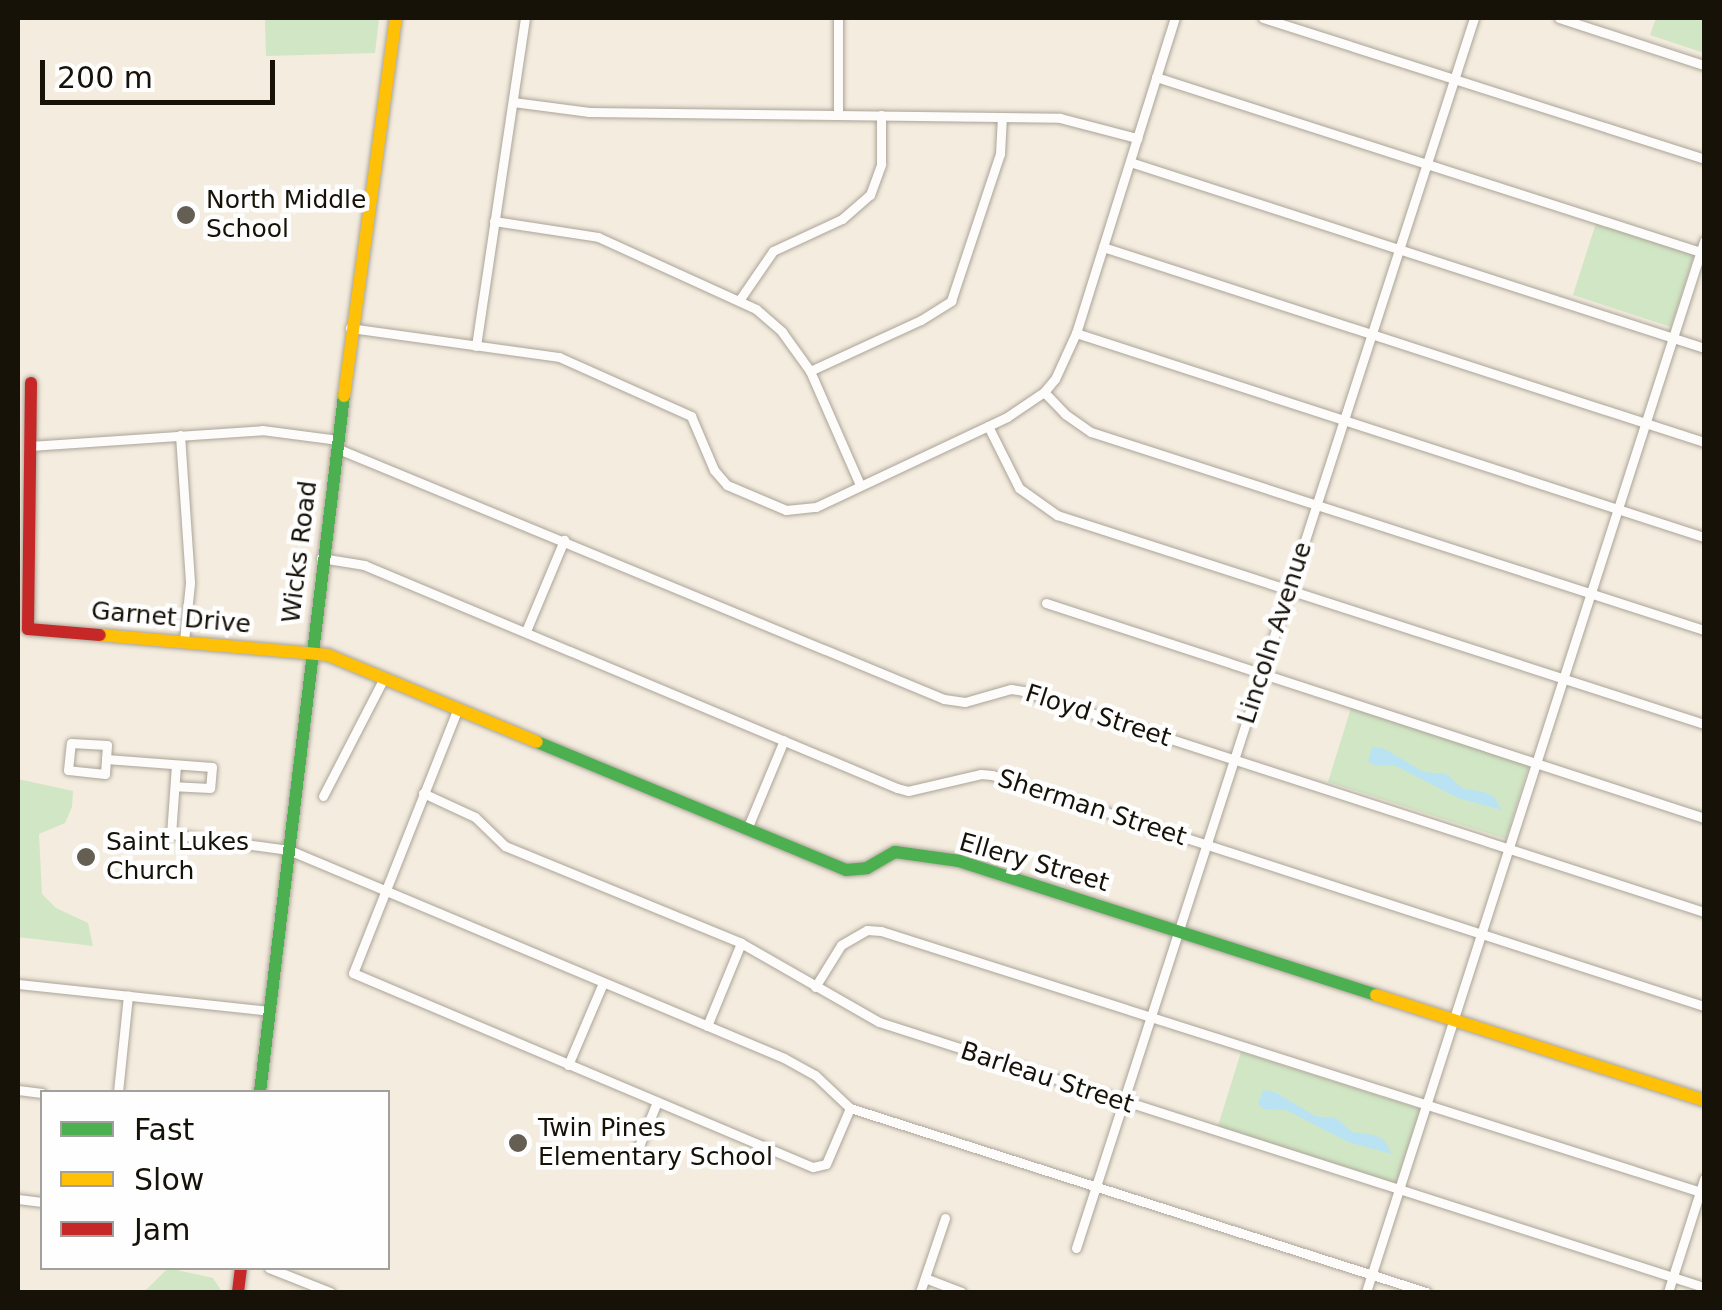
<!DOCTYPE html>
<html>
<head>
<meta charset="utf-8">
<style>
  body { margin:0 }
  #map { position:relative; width:1722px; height:1310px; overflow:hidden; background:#f4ecde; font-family:"DejaVu Sans",sans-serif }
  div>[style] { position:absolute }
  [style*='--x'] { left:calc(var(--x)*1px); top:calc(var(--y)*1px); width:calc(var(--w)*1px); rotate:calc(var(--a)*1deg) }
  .green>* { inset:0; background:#d1e6c4 }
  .water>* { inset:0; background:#b9e3f2 }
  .roads { filter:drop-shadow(0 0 2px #aaa499) drop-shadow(0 0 2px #aaa499) }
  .street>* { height:9px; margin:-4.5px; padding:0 4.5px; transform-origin:4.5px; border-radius:4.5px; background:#fdfcfa }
  .fast>* { height:12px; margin:-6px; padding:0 6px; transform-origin:6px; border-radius:6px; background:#4caf50 }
  .slow>* { height:12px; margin:-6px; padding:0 6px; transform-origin:6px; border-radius:6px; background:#ffc107 }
  .jam>* { height:12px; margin:-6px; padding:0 6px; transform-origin:6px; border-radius:6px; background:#c62828 }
  .dots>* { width:28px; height:28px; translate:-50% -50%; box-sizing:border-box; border:5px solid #fefefe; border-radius:50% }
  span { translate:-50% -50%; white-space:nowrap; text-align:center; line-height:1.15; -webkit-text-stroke:9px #fefefe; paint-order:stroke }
  .poi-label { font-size:25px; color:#161208 }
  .left { translate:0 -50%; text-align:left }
  .street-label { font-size:25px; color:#161208 }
  .frame { position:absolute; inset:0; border:20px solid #161208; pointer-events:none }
  .legend { position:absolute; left:40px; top:1090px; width:350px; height:180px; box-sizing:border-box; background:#fefefe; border:2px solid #a1a09c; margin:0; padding:12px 18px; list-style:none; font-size:30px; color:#161208 }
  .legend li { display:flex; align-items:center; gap:20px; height:50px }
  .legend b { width:50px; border:2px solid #a1a09c }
  .scale { position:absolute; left:40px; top:60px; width:235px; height:45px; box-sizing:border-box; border:5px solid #161208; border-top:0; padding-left:12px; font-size:30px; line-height:35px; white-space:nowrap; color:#161208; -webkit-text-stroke:8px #fefefe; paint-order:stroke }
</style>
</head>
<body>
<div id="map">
  <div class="green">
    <i style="clip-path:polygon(265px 18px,379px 18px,375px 53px,266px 56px)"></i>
    <i style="clip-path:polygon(1656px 18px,1704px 18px,1704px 53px,1650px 35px)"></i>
    <i style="clip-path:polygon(1596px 223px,1694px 255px,1671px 327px,1573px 295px)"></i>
    <i style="clip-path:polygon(1351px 708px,1529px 765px,1506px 839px,1328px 782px)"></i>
    <i style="clip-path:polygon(18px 779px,73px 791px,72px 807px,65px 823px,39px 834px,42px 894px,56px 908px,88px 923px,93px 946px,18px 937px)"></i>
    <i style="clip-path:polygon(1241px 1052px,1420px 1109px,1396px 1183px,1218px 1126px)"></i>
    <i style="clip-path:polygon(168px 1268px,213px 1278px,222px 1292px,118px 1292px,145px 1291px)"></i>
  </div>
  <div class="water">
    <i style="clip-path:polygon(1372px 747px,1385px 749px,1424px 772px,1446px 774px,1462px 788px,1484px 792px,1494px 797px,1502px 810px,1458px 798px,1396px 766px,1374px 765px,1368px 761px)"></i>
    <i style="clip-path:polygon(1263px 1090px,1275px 1092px,1315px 1116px,1336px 1118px,1352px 1132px,1374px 1135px,1384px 1140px,1392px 1154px,1348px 1142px,1286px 1110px,1264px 1109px,1258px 1104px)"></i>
  </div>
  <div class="roads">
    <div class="street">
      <i style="--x:1263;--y:18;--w:463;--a:17.7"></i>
      <i style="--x:1559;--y:18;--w:152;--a:18"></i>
      <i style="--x:1156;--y:77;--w:576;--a:17.81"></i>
      <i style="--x:513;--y:102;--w:77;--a:7.5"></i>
      <i style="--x:589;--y:112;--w:471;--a:0.7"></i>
      <i style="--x:1060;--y:118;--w:80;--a:14.6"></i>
      <i style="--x:838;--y:115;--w:97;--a:-90"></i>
      <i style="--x:1130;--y:162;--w:603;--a:17.95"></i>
      <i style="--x:494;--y:221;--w:105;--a:8.7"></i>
      <i style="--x:598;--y:237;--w:174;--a:24.5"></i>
      <i style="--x:756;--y:309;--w:35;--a:41"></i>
      <i style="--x:782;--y:332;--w:48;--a:54.3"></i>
      <i style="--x:810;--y:371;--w:124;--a:66.3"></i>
      <i style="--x:1103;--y:247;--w:632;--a:17.98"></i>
      <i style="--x:740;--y:299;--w:58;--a:-55.5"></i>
      <i style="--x:773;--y:251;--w:76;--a:-24.9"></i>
      <i style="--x:842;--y:219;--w:37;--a:-41"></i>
      <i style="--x:870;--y:195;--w:33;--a:-70"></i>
      <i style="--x:881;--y:164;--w:49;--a:-90"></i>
      <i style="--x:350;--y:328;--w:211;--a:7.9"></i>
      <i style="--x:559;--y:357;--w:145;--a:24.1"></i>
      <i style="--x:691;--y:416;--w:59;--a:66.9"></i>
      <i style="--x:714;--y:470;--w:20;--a:49"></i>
      <i style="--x:727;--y:485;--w:64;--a:23"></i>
      <i style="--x:786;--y:510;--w:30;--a:-6"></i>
      <i style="--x:816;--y:507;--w:211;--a:-25.2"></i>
      <i style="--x:1007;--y:417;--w:45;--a:-34"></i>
      <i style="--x:1044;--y:392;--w:17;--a:-50"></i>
      <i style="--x:1055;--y:379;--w:51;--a:-65.5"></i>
      <i style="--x:1076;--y:333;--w:330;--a:-72.6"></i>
      <i style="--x:1076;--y:333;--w:660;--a:18"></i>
      <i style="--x:476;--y:346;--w:332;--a:-81.5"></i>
      <i style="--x:810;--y:371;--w:122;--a:-24.7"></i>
      <i style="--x:921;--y:320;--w:36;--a:-32"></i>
      <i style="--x:951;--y:301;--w:155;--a:-71.6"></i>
      <i style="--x:1000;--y:154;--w:37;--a:-87"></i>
      <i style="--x:1044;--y:392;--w:30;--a:46"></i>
      <i style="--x:1065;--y:414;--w:32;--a:35"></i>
      <i style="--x:1091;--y:432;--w:644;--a:17.9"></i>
      <i style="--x:988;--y:426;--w:69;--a:63.4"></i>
      <i style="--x:1019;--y:488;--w:47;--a:35.4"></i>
      <i style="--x:1057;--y:515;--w:680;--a:17.9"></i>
      <i style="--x:180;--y:435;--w:148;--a:86.1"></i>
      <i style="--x:190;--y:583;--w:58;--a:95.9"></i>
      <i style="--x:30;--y:446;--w:233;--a:-3.9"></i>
      <i style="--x:262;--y:430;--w:77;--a:7.5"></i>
      <i style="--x:336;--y:448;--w:658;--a:22.43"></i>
      <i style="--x:944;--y:699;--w:21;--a:8"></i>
      <i style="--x:965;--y:702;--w:48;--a:-15.8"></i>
      <i style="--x:1011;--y:689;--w:12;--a:9"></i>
      <i style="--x:1023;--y:691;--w:716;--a:17.98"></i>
      <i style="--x:321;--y:558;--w:44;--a:9.2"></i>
      <i style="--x:364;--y:565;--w:578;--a:22.7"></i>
      <i style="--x:897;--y:788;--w:11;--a:15"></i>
      <i style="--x:908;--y:791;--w:75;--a:-13.1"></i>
      <i style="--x:981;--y:774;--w:11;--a:5"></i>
      <i style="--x:992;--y:775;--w:749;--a:17.98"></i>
      <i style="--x:1046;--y:603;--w:692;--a:18.09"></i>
      <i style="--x:526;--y:631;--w:99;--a:-67.3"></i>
      <i style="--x:458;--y:708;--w:285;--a:111.6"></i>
      <i style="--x:353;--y:973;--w:499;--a:22.9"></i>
      <i style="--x:813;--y:1167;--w:13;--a:-13"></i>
      <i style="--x:826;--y:1164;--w:61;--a:-66.8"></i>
      <i style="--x:106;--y:759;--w:15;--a:94"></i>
      <i style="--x:105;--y:774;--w:37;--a:-174"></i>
      <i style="--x:68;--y:770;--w:27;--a:-84"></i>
      <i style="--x:71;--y:743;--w:36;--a:3"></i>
      <i style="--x:107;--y:745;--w:14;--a:94"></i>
      <i style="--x:106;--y:759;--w:106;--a:4.3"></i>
      <i style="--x:212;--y:767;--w:21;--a:95"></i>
      <i style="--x:210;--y:788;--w:35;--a:-177"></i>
      <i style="--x:176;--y:765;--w:69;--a:94.1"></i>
      <i style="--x:171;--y:834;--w:119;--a:7.7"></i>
      <i style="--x:289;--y:850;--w:537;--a:22.79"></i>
      <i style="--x:784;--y:1058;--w:35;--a:29"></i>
      <i style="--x:815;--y:1075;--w:48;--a:43.3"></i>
      <i style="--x:850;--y:1108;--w:605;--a:17.72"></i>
      <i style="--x:423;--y:793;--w:57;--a:24.8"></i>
      <i style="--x:475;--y:817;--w:42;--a:44"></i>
      <i style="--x:505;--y:846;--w:255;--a:22.3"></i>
      <i style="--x:741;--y:943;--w:159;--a:29.8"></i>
      <i style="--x:879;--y:1022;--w:867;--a:17.81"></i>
      <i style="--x:323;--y:796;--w:133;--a:-62.7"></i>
      <i style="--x:747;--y:829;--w:96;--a:-67.4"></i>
      <i style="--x:18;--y:984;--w:253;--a:6.1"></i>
      <i style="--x:815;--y:987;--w:49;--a:-58.2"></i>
      <i style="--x:841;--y:945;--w:30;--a:-30"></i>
      <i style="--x:867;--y:930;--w:14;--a:4"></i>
      <i style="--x:881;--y:931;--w:864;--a:17.66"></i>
      <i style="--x:707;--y:1026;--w:90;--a:-67.7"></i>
      <i style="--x:568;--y:1065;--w:89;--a:-66.9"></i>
      <i style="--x:18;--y:1090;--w:24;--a:7"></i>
      <i style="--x:118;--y:1092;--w:97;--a:-84.1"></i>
      <i style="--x:639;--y:1146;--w:48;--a:-67.8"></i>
      <i style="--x:18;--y:1199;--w:24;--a:7"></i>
      <i style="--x:1076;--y:1248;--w:1293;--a:-72.07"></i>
      <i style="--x:269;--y:1268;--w:66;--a:21.5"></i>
      <i style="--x:925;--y:1278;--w:39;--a:21"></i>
      <i style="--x:920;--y:1292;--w:78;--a:-71.3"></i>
      <i style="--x:1366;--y:1292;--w:1104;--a:-72.17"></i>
      <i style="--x:1668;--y:1292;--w:119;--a:-72.3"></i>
    </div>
    <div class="fast">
      <i style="--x:537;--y:742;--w:334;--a:22.5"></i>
      <i style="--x:846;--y:870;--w:21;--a:-5"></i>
      <i style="--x:867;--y:868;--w:32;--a:-30"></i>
      <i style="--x:895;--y:852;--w:65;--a:8"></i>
      <i style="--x:959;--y:861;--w:438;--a:17.8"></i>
      <i style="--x:260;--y:1092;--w:701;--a:-83.12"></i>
    </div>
    <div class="slow">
      <i style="--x:344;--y:396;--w:382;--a:-82.2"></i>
      <i style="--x:100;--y:635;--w:229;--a:5"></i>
      <i style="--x:328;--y:655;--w:226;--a:22.6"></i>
      <i style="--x:1376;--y:995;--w:344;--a:17.8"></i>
    </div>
    <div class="jam">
      <i style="--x:31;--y:383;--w:246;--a:90.7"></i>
      <i style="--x:28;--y:629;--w:72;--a:4.8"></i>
      <i style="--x:238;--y:1292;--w:24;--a:-83"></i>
    </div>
  </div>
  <div class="dots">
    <i style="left:186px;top:215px;background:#645e53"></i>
    <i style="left:86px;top:857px;background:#645e53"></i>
    <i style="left:518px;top:1143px;background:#645e53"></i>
  </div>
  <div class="poi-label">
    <span class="left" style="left:206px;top:215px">North Middle<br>School</span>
    <span class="left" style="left:106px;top:857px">Saint Lukes<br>Church</span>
    <span class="left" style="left:538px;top:1143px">Twin Pines<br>Elementary School</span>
  </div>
  <div class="street-label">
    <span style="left:300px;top:552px;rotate:-83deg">Wicks Road</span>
    <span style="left:171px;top:618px;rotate:5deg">Garnet Drive</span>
    <span style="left:1275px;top:633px;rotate:-72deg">Lincoln Avenue</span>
    <span style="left:1098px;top:716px;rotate:18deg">Floyd Street</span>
    <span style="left:1092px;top:808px;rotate:18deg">Sherman Street</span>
    <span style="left:1034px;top:863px;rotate:16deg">Ellery Street</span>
    <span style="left:1047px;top:1078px;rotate:18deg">Barleau Street</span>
  </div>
  <div class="frame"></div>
  <ul class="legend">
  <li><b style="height:12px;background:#4caf50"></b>Fast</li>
  <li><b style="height:12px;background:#ffc107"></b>Slow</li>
  <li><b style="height:12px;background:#c62828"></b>Jam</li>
  </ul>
  <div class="scale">200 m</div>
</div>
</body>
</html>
